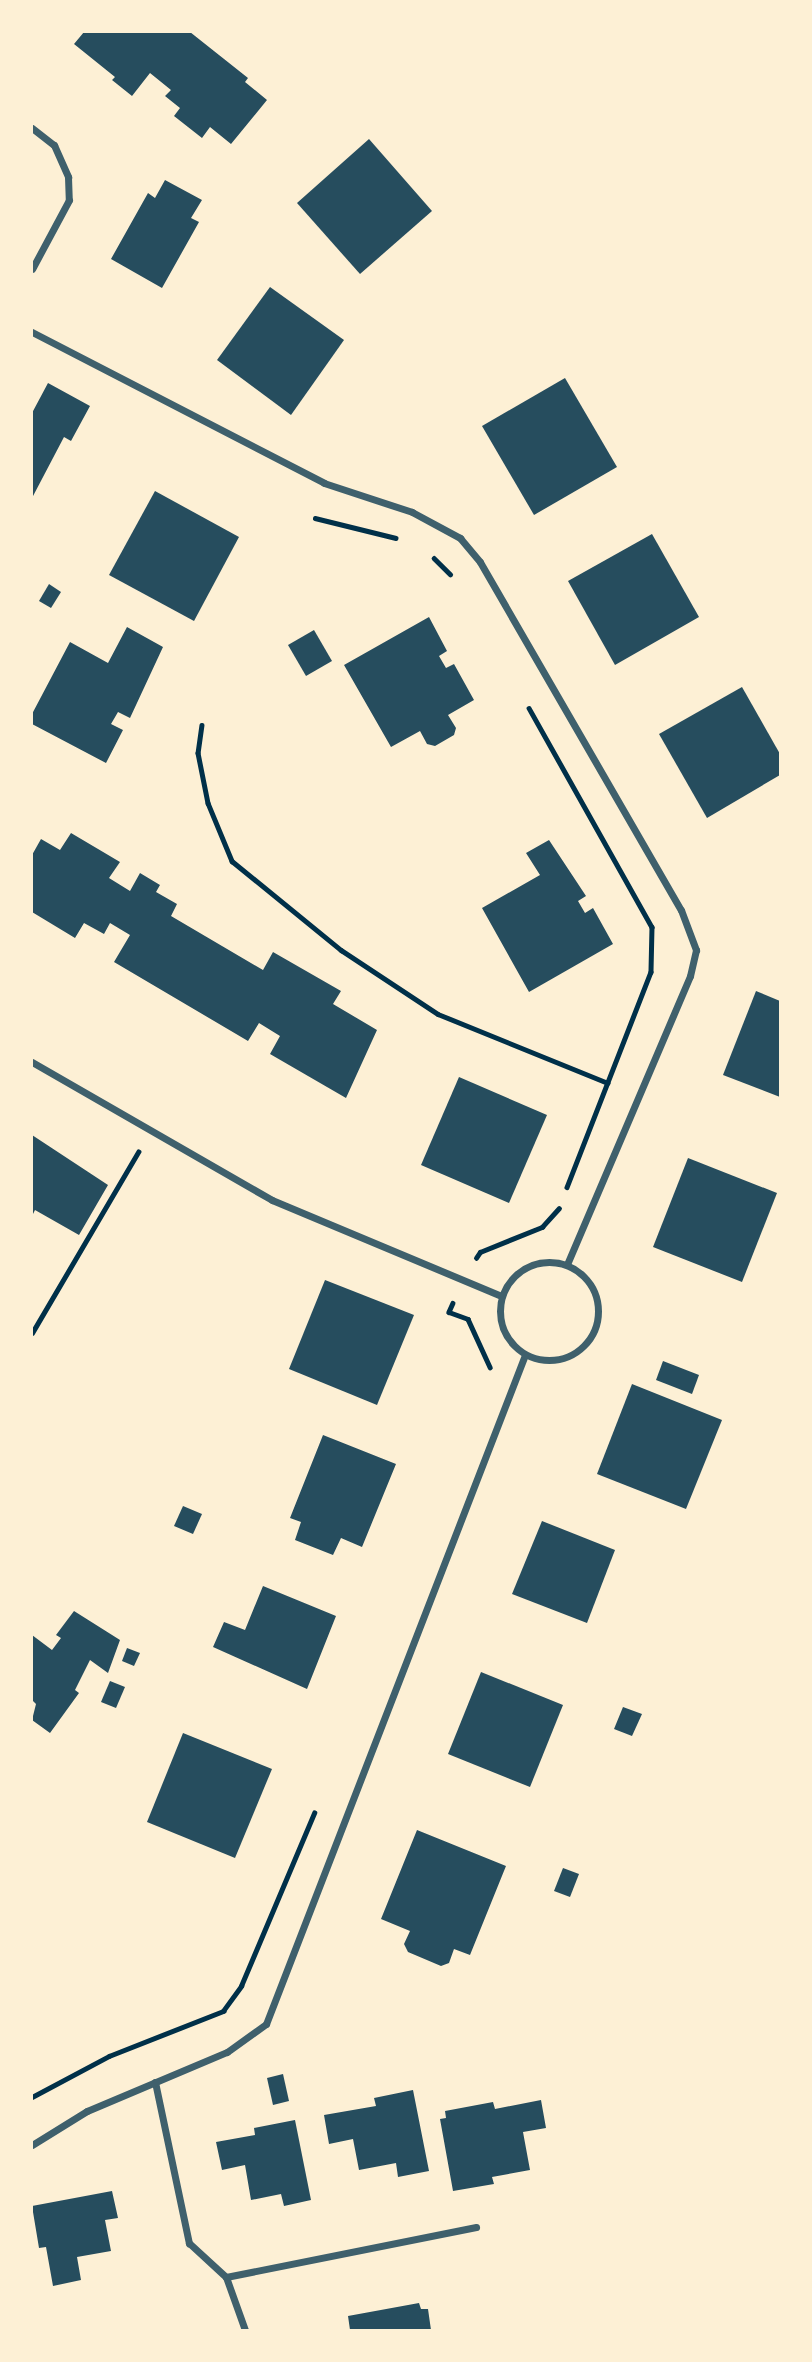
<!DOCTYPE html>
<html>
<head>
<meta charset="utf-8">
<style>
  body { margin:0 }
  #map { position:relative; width:812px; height:2362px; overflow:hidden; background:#fdf0d5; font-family:"Alegreya Sans",sans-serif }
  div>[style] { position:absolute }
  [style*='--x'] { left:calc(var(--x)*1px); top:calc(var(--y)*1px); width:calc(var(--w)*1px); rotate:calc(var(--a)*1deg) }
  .building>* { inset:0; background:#264d5e }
  .path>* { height:4.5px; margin:-2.25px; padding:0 2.25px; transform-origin:2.25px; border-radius:2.25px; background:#003049 }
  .minor>* { height:7px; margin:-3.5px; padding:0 3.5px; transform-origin:3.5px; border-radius:3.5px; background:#3f606c }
  .minor>.ring { margin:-3.5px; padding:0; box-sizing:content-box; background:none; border:7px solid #3f606c; border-radius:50% }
  span { translate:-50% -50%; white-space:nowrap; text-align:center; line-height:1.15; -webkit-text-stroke:7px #fdf0d5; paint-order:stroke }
  .frame { position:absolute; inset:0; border:33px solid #fdf0d5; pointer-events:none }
</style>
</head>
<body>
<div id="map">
  <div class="building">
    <i style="clip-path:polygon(84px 32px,190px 32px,248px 78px,245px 82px,267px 100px,231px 144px,210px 127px,202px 138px,174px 116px,180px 108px,165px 96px,171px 90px,150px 73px,132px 96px,112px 80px,115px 77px,74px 44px)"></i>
    <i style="clip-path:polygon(369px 139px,432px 211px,360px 274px,297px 203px)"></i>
    <i style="clip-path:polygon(165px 180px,202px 200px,191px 218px,199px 222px,162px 288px,111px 259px,148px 193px,155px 198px)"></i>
    <i style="clip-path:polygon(270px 287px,344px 340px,291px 415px,217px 360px)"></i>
    <i style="clip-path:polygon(565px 378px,617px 467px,534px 515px,482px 426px)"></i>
    <i style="clip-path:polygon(48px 383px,90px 406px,71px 441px,64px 437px,32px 498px,32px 413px)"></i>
    <i style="clip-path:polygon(155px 491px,239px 537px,194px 621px,109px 575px)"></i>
    <i style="clip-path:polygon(652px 534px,699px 617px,615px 665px,568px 581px)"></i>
    <i style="clip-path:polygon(49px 584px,61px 592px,51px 608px,39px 601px)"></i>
    <i style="clip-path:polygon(429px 617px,447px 651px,439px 656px,446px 668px,454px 664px,474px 700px,448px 715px,456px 728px,454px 735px,435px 746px,427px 744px,420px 731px,391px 747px,344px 665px)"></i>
    <i style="clip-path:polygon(127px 627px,163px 647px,130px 718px,118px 712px,111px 724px,123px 730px,106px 763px,32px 724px,32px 714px,70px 642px,108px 663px)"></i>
    <i style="clip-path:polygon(314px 630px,332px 661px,306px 676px,288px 645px)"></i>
    <i style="clip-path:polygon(742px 687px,780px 754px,780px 775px,707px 818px,659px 734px)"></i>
    <i style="clip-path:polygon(71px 833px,120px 862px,109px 878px,130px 891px,140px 873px,160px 885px,156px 892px,177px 904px,171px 916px,263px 970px,273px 952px,341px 991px,333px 1004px,377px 1030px,346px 1098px,270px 1054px,280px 1036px,259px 1023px,248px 1041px,114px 962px,130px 935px,110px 923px,104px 934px,84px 923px,75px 938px,32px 912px,32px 855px,41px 839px,60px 850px)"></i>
    <i style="clip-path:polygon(549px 840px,586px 896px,578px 901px,585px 913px,593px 908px,613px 944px,529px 992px,482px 908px,540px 875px,526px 853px)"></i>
    <i style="clip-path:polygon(756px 991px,780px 1001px,780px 1097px,723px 1075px)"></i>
    <i style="clip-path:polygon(459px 1077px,547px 1115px,509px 1203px,421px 1165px)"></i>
    <i style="clip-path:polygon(32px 1135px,108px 1185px,79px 1235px,35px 1210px,32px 1216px)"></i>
    <i style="clip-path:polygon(688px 1158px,777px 1193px,742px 1282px,653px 1247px)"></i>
    <i style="clip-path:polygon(325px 1280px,414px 1315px,377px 1405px,289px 1369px)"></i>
    <i style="clip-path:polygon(663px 1361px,699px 1375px,692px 1394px,656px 1380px)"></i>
    <i style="clip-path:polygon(632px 1384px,722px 1420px,686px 1509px,597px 1474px)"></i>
    <i style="clip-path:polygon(323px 1435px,396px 1464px,362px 1547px,341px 1538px,333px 1555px,295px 1540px,301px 1522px,290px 1518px)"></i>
    <i style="clip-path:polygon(183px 1506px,202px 1514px,193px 1534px,174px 1526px)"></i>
    <i style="clip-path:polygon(542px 1521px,615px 1550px,587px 1623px,512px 1594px)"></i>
    <i style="clip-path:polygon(263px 1586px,336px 1616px,307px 1689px,213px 1647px,224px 1622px,245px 1630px)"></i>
    <i style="clip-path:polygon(74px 1611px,120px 1640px,108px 1673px,90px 1660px,75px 1690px,79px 1693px,50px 1733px,32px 1720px,36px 1704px,32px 1700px,32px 1635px,52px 1650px,61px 1638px,56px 1635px)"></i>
    <i style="clip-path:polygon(127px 1648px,140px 1653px,134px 1666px,122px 1661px)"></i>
    <i style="clip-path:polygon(481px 1672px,563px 1705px,530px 1787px,448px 1754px)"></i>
    <i style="clip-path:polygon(110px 1681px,125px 1687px,116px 1708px,101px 1702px)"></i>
    <i style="clip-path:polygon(623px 1707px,642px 1714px,632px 1736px,614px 1729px)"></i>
    <i style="clip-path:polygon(183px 1733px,272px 1769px,235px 1858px,147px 1822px)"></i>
    <i style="clip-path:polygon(417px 1830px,506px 1866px,470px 1955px,454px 1949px,449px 1963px,441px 1966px,408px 1952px,404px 1944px,410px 1931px,381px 1919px)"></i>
    <i style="clip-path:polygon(563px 1868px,579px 1874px,570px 1897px,554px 1891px)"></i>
    <i style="clip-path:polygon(283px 2074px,289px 2101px,273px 2105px,267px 2078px)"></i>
    <i style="clip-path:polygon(413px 2090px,429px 2171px,398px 2177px,396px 2163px,359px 2170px,353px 2139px,329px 2144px,324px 2115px,376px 2106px,374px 2098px)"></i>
    <i style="clip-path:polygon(541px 2100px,546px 2128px,523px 2132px,530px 2170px,492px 2177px,494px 2184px,453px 2191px,440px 2119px,446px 2118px,445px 2111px,493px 2102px,495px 2109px)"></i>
    <i style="clip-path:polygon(295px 2120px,311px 2200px,284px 2206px,281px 2194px,251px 2200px,245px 2165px,222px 2170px,216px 2142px,255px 2135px,254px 2128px)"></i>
    <i style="clip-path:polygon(112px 2191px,118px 2218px,105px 2220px,111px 2251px,77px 2257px,81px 2280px,53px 2286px,46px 2247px,39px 2248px,32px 2206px)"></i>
    <i style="clip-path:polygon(419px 2303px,421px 2309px,428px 2309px,431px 2330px,350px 2330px,348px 2316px)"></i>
  </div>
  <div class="path">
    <i style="--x:315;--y:518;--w:83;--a:13.9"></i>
    <i style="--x:434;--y:558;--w:23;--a:45"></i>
    <i style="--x:529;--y:708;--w:251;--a:60.7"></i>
    <i style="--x:652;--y:927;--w:45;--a:91.3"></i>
    <i style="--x:651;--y:972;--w:231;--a:111.3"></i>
    <i style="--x:202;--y:725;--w:28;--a:98"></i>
    <i style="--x:198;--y:753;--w:51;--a:78.7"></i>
    <i style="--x:208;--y:803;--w:63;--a:67.5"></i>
    <i style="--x:232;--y:861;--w:141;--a:39.2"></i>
    <i style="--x:341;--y:950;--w:116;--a:33.4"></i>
    <i style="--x:438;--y:1014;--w:183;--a:22.1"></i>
    <i style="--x:476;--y:1258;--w:7;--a:-56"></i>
    <i style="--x:480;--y:1252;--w:67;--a:-22"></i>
    <i style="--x:542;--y:1227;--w:25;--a:-48"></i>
    <i style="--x:453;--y:1303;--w:10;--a:114"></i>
    <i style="--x:449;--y:1312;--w:20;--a:20"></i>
    <i style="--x:468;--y:1319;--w:53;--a:65.4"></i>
    <i style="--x:32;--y:1333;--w:210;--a:-59.6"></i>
    <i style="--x:32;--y:2097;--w:87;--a:-28"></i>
    <i style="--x:109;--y:2056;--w:123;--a:-21.5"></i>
    <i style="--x:223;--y:2011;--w:31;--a:-54"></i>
    <i style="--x:241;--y:1986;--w:188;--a:-67.1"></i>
  </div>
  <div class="minor">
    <i style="--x:32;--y:128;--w:28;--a:38"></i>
    <i style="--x:54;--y:145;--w:35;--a:66"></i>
    <i style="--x:68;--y:177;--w:23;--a:88"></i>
    <i style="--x:69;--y:200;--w:78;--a:118.2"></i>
    <i style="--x:32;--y:332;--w:329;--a:27.3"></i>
    <i style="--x:324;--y:483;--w:93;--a:18.2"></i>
    <i style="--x:412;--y:512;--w:55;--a:28.4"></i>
    <i style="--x:460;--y:538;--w:31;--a:50"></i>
    <i style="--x:480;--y:562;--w:402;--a:60"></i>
    <i style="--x:681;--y:910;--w:43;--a:69.4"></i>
    <i style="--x:696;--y:950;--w:27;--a:103"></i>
    <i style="--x:690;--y:976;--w:313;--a:113.1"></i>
    <i style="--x:32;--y:1062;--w:277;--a:29.9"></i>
    <i style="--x:272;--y:1200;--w:248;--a:22.7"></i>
    <i class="ring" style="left:500px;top:1262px;width:91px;height:91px"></i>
    <i style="--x:155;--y:2082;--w:165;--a:78.1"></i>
    <i style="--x:189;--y:2243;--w:50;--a:42.6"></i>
    <i style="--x:226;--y:2277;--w:56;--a:70.3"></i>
    <i style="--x:32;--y:2145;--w:65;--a:-31.7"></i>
    <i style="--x:87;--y:2111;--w:152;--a:-22.9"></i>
    <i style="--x:227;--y:2052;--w:48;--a:-35.7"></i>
    <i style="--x:266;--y:2024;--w:717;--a:-68.84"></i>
    <i style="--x:226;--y:2277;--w:255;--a:-11.3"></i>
  </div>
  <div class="frame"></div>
</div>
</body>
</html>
